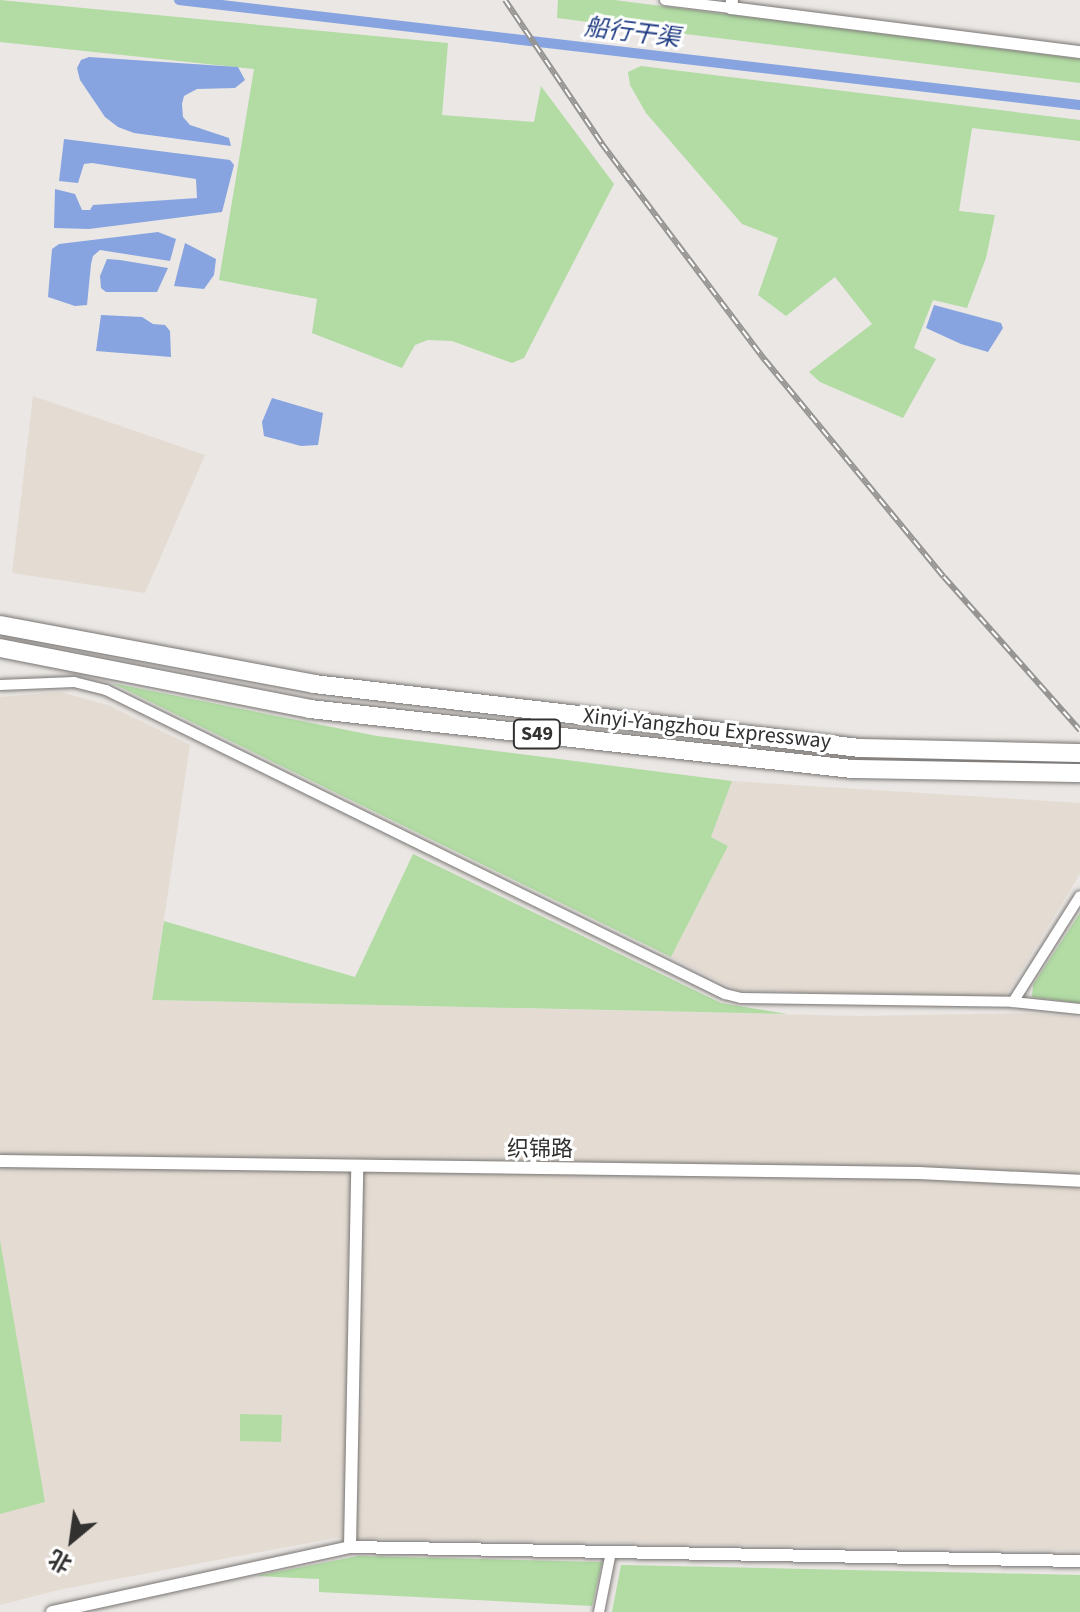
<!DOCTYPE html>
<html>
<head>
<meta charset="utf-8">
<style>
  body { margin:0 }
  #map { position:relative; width:1080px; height:1612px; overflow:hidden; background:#eae7e4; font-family:"Source Sans 3","Noto Sans SC",sans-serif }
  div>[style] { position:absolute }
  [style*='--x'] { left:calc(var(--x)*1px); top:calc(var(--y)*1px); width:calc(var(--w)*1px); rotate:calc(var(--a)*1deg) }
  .built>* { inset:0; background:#e4dcd3 }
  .green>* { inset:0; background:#b2dca4 }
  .water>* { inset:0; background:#87a4e0 }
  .canal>* { height:10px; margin:-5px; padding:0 5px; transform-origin:5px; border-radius:5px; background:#87a4e0 }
  .roads { filter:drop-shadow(0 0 2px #787573) drop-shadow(0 0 2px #787573) }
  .minor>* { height:10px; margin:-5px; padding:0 5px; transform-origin:5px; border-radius:5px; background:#fff }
  .tertiary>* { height:12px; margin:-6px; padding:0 6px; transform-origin:6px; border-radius:6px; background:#fff }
  .motorway>* { height:18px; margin:-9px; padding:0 9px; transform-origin:9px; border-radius:9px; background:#fff }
  .rail>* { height:6px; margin-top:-3px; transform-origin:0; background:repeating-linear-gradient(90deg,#fff 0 9px,#979593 0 18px); box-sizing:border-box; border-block:2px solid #979593 }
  span { translate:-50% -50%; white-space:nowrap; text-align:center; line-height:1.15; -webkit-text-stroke:6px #fff; paint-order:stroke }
  .shield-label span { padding:2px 6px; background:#fff; border:2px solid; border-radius:6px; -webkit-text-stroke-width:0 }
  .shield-label { font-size:20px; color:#323130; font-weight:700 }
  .street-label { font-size:22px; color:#323130 }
  .water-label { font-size:24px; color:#203c83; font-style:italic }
  .north { position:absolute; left:32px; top:1500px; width:80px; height:80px; -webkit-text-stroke:6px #fff; paint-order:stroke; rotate:209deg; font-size:22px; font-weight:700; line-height:32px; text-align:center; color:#323130 }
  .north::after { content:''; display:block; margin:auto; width:28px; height:36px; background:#323130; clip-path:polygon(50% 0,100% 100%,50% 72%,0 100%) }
</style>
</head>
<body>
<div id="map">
  <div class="built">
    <i style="clip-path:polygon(33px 396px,205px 455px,145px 593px,12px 573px)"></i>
    <i style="clip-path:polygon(60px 692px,108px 705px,190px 745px,152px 1000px,860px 1016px,1025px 1013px,1080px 1017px,1080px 1551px,335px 1538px,58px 1590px,0 1605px,0 697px)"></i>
    <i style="clip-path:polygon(732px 781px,1080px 803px,1080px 874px,1005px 997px,739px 991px,671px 957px,728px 846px,711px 837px)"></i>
  </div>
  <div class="green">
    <i style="clip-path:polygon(0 0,448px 43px,442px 115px,534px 122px,541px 86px,614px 184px,524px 358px,512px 363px,452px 341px,428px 340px,415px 345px,402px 368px,312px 333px,317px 299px,219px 280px,254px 69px,0 42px)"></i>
    <i style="clip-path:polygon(558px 0,614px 0,1080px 59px,1080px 83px,557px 18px)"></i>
    <i style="clip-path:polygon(641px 66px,1080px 120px,1080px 141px,972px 128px,959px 211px,995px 215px,986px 258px,967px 308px,933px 300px,914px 348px,936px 359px,903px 418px,820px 382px,809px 372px,872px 324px,835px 277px,786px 316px,758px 295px,778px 238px,742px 224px,646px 113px,630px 85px,628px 72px)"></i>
    <i style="clip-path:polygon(112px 683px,377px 736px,732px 781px,711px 837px,728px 846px,671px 957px)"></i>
    <i style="clip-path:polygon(413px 854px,721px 1003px,787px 1014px,152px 1000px,164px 921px,355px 977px)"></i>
    <i style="clip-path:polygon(1080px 913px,1080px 1003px,1032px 997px,1033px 985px)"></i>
    <i style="clip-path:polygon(0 1240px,45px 1502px,0 1514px)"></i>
    <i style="clip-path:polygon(240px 1414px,282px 1415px,281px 1442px,240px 1441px)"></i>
    <i style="clip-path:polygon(358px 1556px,602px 1562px,592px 1606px,319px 1592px,319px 1579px,256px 1576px)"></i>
    <i style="clip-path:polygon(621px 1565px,1080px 1575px,1080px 1612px,612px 1612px)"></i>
  </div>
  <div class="water">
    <i style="clip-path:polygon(89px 57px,238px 67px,245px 80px,235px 88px,197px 89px,184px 96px,182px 104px,183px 117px,190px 125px,229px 138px,231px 146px,134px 133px,118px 127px,105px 117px,80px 80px,77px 68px,81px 60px)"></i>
    <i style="clip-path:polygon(64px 139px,230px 160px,234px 165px,222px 212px,89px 229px,54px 228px,55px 189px,75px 194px,82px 210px,90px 210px,93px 205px,197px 198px,196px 179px,92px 163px,84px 164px,78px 183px,59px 181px)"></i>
    <i style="clip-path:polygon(158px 232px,176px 239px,170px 261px,100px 250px,93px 256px,91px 264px,87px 305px,75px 306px,48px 297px,52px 249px,59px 244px)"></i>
    <i style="clip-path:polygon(185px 243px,216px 259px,214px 275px,204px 289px,174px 286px)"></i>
    <i style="clip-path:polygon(107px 259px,120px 260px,168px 268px,157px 292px,106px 292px,101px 288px,100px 276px)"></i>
    <i style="clip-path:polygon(934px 305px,1001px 323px,1003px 328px,988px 352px,961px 344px,926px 328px)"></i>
    <i style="clip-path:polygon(101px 315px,142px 317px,153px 324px,165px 325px,170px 331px,171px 357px,96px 351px)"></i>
    <i style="clip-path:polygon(272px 398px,323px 413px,318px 445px,301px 446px,264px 436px,262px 422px)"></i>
  </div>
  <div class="canal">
    <i style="--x:179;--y:0;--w:907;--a:6.65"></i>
  </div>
  <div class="roads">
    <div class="minor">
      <i style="--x:665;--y:0;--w:66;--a:6.9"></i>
      <i style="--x:0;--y:685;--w:74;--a:-2.3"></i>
      <i style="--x:74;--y:682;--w:33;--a:14"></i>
      <i style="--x:106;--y:690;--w:690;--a:26.16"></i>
      <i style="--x:725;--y:994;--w:16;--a:14"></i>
      <i style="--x:741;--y:998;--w:272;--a:0.8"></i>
      <i style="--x:1013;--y:1002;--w:67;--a:6"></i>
      <i style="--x:1013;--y:1002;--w:125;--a:-57.7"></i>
      <i style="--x:599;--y:1612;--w:61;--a:-78.7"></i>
    </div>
    <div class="tertiary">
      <i style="--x:732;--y:0;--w:8;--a:97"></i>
      <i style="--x:731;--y:8;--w:352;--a:7.2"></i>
      <i style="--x:0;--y:1161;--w:919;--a:0.75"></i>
      <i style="--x:919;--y:1173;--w:161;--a:2.8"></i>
      <i style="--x:350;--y:1547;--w:379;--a:-88.9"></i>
      <i style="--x:52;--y:1612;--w:305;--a:-12.3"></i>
      <i style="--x:350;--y:1547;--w:730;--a:1.1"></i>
    </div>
    <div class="motorway">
      <i style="--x:0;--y:625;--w:319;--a:10.6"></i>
      <i style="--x:314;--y:684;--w:550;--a:6.69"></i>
      <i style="--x:860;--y:748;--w:220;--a:1.3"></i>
      <i style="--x:0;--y:648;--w:316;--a:11.1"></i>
      <i style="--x:310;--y:709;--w:545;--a:6.32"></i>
      <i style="--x:852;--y:769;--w:228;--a:1"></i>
    </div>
  </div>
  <div class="rail">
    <i style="--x:505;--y:0;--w:174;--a:56"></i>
    <i style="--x:602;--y:144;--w:271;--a:53"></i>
    <i style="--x:765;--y:360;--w:281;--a:50.5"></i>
    <i style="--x:944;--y:577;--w:205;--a:48.4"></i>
  </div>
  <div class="shield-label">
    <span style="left:537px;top:734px">S49</span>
  </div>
  <div class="street-label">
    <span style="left:707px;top:729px;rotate:6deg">Xinyi-Yangzhou Expressway</span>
    <span style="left:540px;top:1150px">织锦路</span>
  </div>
  <div class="water-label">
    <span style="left:632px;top:33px;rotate:7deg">船行干渠</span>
  </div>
  <div class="north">北</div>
</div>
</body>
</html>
